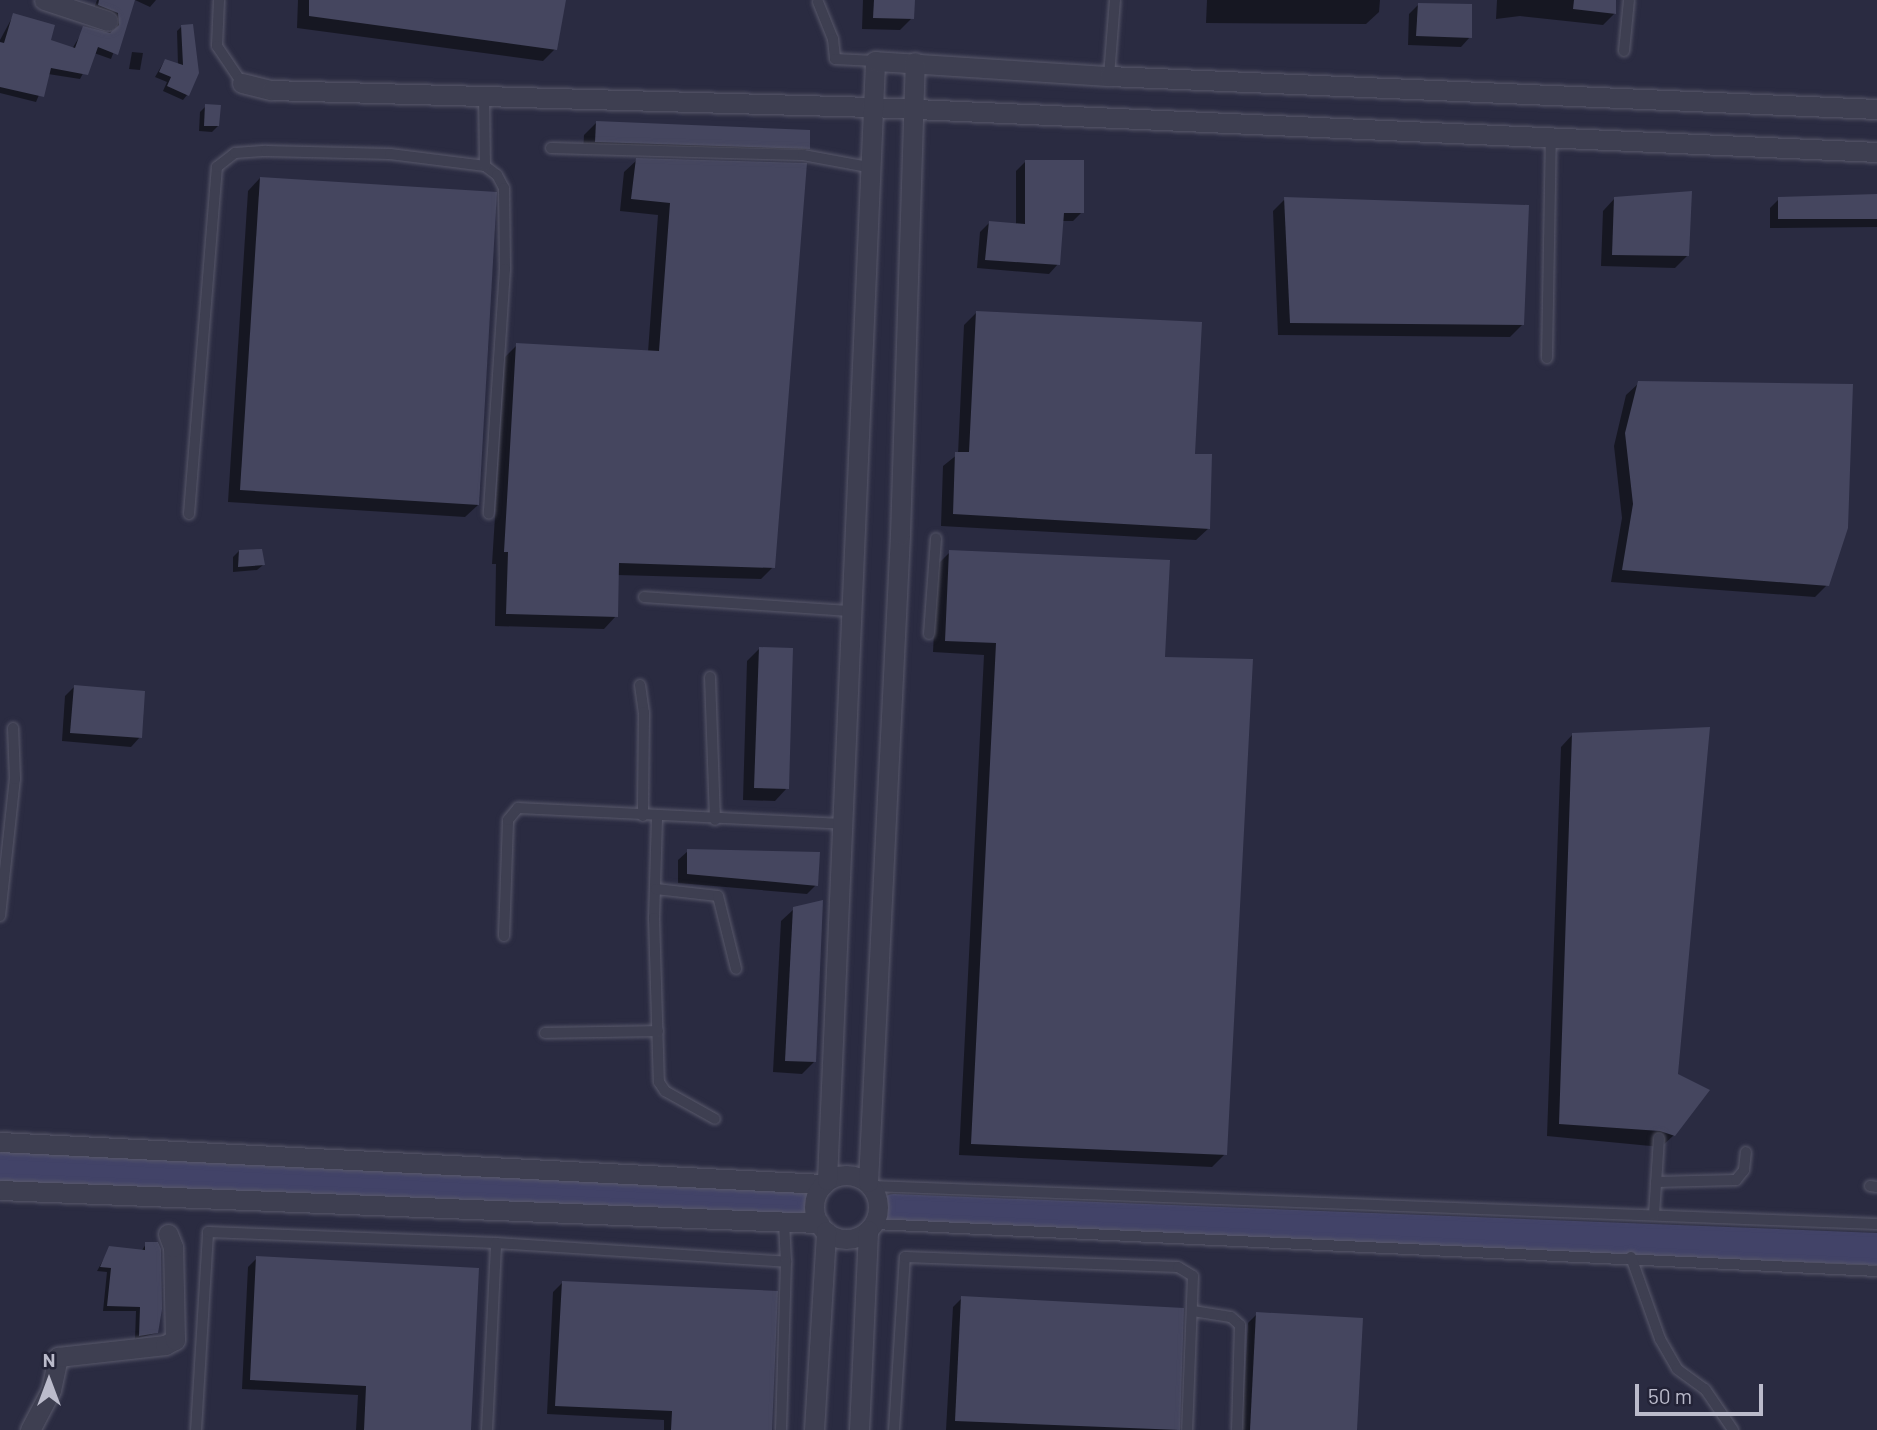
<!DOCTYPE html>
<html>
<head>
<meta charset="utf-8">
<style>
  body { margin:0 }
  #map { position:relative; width:1877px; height:1430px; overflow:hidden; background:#2a2b41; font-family:Barlow,sans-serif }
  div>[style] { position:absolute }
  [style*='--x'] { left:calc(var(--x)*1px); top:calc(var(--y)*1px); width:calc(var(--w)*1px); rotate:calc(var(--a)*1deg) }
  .shadow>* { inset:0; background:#0007 }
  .river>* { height:32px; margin:-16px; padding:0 16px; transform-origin:16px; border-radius:16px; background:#424368 }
  .building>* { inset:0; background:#45465f }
  .roads { filter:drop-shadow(0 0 2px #59596b) drop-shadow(0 0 2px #59596b) }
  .service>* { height:10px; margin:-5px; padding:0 5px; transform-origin:5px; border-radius:5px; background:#3e3f51 }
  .minor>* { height:19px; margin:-9.5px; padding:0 9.5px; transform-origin:9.5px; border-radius:9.5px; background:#3e3f51 }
  .minor>.ring { margin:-9.5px; padding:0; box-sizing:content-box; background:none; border:19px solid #3e3f51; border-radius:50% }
  span { translate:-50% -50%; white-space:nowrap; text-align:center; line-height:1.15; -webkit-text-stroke:6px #232337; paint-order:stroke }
  .north { position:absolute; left:14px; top:1346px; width:70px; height:70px; -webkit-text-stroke:5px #232337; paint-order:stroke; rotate:0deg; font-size:19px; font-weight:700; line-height:28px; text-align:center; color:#bbbbcb }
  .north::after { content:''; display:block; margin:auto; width:24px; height:32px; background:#bbbbcb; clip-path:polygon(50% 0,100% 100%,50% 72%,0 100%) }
  .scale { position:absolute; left:1635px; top:1384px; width:128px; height:32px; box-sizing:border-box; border:4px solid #bbbbcb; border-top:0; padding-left:9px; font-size:21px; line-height:24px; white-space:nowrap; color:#bbbbcb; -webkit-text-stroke:5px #232337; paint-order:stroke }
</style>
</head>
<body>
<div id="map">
  <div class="shadow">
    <i style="clip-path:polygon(97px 0,132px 4px,111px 59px,94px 53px,80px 79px,48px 74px,36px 102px,0 93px,0 40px,13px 16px,49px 41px,72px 49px,81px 34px,114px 32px,111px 18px,93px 11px)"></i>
    <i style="clip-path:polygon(135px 0,156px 0,150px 7px)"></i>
    <i style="clip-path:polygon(298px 0,564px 0,555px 49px,543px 61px,297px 28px)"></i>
    <i style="clip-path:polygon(863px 0,913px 0,912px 18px,900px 30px,862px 29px)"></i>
    <i style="clip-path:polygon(1207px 0,1380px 0,1379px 12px,1366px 24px,1206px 23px)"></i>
    <i style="clip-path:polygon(1497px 0,1615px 0,1615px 13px,1603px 25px,1520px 16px,1496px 19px)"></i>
    <i style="clip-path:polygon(1418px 5px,1470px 37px,1461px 47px,1408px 45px,1409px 14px)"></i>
    <i style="clip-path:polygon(182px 26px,187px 95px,183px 100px,163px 91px,167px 82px,155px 77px,165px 60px,178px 65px,177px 31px)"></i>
    <i style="clip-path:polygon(132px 52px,143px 53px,140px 70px,129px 69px)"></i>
    <i style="clip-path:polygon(206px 106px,218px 126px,212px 132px,199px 131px,200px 112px)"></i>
    <i style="clip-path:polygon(596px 123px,808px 148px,795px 160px,583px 154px,584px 135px)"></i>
    <i style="clip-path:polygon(637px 160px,805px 165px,773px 567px,761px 579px,617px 575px,616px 616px,604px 629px,495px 626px,496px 564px,492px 564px,505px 357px,517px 345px,648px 352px,658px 215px,620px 211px,624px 172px)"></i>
    <i style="clip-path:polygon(1025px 162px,1082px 212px,1073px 221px,1061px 221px,1058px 264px,1049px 274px,977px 268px,980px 232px,989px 223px,1016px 225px,1016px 171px)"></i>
    <i style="clip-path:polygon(260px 178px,478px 505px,465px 517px,228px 502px,248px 191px)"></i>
    <i style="clip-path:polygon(1877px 196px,1877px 227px,1770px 228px,1770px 208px,1779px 199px)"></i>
    <i style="clip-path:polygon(1615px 198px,1687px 256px,1675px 268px,1601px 266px,1603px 211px)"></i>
    <i style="clip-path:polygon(1285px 199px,1522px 325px,1510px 337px,1278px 335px,1273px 211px)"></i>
    <i style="clip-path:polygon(976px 313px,1194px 455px,1209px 528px,1196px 540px,941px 526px,943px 466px,958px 454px,964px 325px)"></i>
    <i style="clip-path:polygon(1639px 383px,1827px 585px,1815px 597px,1611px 582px,1622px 518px,1614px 446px,1626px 395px)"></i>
    <i style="clip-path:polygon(239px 551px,263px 565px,257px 570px,233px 572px,233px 557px)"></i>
    <i style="clip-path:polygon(950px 552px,1163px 658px,1225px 1154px,1212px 1167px,959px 1155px,984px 655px,933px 652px,937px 565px)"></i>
    <i style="clip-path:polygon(759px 649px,787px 788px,775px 801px,743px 800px,747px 661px)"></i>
    <i style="clip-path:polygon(74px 687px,140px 737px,131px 747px,62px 741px,65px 696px)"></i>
    <i style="clip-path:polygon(1573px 734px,1676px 1075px,1674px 1135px,1661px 1147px,1547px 1136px,1561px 747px)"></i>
    <i style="clip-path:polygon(688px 851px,816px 885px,807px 894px,678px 883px,678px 860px)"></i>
    <i style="clip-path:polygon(794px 909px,815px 1061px,802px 1074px,773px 1072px,781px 921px)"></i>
    <i style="clip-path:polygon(146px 1244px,157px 1333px,135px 1339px,136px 1311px,103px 1311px,107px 1272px,97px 1271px,110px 1248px,141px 1252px)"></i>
    <i style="clip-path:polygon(257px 1258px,469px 1430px,356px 1430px,358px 1395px,242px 1389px,248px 1267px)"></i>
    <i style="clip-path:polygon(562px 1283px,770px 1430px,664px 1430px,664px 1420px,547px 1414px,553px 1292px)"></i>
    <i style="clip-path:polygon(962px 1298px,1182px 1310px,1177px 1430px,946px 1430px,953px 1307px)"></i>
    <i style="clip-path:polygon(1257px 1314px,1356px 1430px,1242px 1430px,1248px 1323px)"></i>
  </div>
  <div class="river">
    <i style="--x:0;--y:1167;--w:806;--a:2.42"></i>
    <i style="--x:894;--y:1210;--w:984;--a:2.27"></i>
  </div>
  <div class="building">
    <i style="clip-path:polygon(99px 0,135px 0,118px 55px,98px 47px,88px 75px,51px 68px,44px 97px,0 87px,0 42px,4px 43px,13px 13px,55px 25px,51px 40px,75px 48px,83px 26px,110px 33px,119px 25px,118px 13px,98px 5px)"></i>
    <i style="clip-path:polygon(309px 0,566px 0,557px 50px,309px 16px)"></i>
    <i style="clip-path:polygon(874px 0,915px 0,914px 19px,873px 18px)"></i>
    <i style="clip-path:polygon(1574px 0,1616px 0,1616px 14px,1573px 9px)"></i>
    <i style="clip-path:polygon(1418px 3px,1472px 4px,1472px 38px,1416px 36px)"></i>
    <i style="clip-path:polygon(193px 24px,199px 73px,189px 96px,167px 86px,171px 77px,159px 72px,165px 59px,183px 65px,181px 25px)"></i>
    <i style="clip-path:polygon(205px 104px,221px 105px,219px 126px,204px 126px)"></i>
    <i style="clip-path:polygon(596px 121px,810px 130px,810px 149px,595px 142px)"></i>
    <i style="clip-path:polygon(636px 158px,807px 163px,775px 568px,619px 563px,618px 617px,506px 614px,508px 552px,504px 552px,516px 343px,659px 351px,670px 203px,631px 199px)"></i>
    <i style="clip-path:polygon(1025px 160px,1084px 160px,1084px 213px,1064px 213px,1060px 265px,985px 260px,989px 221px,1025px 224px)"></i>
    <i style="clip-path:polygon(260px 177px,497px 192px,479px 505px,240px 490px)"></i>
    <i style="clip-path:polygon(1692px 191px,1689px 256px,1612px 255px,1614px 197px)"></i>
    <i style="clip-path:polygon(1877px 194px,1877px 219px,1778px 219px,1778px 197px)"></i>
    <i style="clip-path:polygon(1284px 197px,1529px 205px,1524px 325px,1290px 323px)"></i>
    <i style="clip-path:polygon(976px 311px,1202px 322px,1195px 454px,1212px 454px,1210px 529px,953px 514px,955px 452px,969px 452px)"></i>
    <i style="clip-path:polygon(1638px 381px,1853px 384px,1848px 528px,1829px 586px,1622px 570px,1633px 504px,1625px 433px)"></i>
    <i style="clip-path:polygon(262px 549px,265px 565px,238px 567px,239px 550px)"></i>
    <i style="clip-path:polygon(949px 550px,1170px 560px,1165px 657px,1253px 659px,1227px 1155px,971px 1144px,996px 643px,945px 641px)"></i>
    <i style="clip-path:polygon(759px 647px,793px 648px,789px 789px,754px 788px)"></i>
    <i style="clip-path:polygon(74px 685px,145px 691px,142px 738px,70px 733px)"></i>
    <i style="clip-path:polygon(1710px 727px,1678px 1074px,1710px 1090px,1675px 1136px,1660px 1131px,1559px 1124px,1572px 733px)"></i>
    <i style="clip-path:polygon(687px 849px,820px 852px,818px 886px,687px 874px)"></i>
    <i style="clip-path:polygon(823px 900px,816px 1062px,785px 1061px,793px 907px)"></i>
    <i style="clip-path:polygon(145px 1242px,158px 1242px,161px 1249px,162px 1309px,158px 1333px,139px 1336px,140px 1307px,107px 1306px,111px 1268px,100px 1267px,109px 1246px,145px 1250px)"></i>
    <i style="clip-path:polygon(256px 1256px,479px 1268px,471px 1430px,364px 1430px,366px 1386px,250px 1380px)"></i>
    <i style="clip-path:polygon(562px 1281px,778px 1291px,772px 1430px,671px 1430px,672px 1411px,555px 1406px)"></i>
    <i style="clip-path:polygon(961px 1296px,1184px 1308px,1180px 1430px,955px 1421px)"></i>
    <i style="clip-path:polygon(1256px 1312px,1363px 1318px,1357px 1430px,1250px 1430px)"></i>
  </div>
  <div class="roads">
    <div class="service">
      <i style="--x:219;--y:0;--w:46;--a:92.5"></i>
      <i style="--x:217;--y:46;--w:45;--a:56"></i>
      <i style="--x:818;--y:2;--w:40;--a:68"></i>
      <i style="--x:833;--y:39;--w:20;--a:84"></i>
      <i style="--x:835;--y:59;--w:40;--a:2.9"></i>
      <i style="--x:1624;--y:51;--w:51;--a:-84.4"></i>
      <i style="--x:1109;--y:76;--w:76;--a:-85.5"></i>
      <i style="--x:551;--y:148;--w:252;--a:1.6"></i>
      <i style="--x:803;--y:155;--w:66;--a:10.5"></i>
      <i style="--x:485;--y:166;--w:15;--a:37"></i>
      <i style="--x:497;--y:175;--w:15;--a:62"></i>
      <i style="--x:504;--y:188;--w:81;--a:89.3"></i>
      <i style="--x:505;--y:269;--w:245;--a:93.8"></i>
      <i style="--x:1547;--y:358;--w:221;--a:-89"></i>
      <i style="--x:189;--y:514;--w:348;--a:-85.4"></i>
      <i style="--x:217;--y:167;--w:23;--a:-38"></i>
      <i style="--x:235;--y:153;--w:31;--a:-4"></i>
      <i style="--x:266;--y:151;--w:124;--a:1.4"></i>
      <i style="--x:390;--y:154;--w:96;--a:7.2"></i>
      <i style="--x:485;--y:166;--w:71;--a:-90.8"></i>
      <i style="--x:644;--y:597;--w:204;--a:3.9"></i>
      <i style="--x:929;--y:634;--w:96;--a:-85.8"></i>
      <i style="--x:710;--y:677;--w:143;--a:88"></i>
      <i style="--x:640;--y:685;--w:27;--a:82"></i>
      <i style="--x:644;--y:712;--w:104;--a:90.6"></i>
      <i style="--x:657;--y:818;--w:100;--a:91.7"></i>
      <i style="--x:654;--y:918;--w:164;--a:88.3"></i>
      <i style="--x:659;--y:1082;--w:11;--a:56"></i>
      <i style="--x:665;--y:1091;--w:57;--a:29.2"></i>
      <i style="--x:656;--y:889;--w:62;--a:6.4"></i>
      <i style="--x:718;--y:896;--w:75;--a:76.1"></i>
      <i style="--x:0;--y:916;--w:138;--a:-83.8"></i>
      <i style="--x:15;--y:779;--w:51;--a:-92.2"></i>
      <i style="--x:504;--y:936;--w:116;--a:-88"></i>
      <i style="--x:508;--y:820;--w:16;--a:-50"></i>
      <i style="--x:518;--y:808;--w:325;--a:2.8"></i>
      <i style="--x:545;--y:1033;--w:113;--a:-1"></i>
      <i style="--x:1656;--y:1182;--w:80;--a:-1.4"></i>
      <i style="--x:1736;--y:1180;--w:13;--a:-51"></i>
      <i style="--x:1744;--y:1170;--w:18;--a:-84"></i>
      <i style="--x:871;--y:1186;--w:1007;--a:2.16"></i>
      <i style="--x:1870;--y:1186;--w:7;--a:8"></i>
      <i style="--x:1654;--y:1215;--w:77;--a:-86.3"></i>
      <i style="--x:874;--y:1224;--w:1004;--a:2.68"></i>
      <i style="--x:1631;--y:1257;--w:87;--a:70.5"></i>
      <i style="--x:1660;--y:1339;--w:34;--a:60"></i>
      <i style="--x:1677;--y:1369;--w:34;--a:36"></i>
      <i style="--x:1705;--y:1389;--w:50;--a:55.7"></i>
      <i style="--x:1193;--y:1311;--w:38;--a:9"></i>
      <i style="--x:1231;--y:1317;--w:12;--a:42"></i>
      <i style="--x:1240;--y:1325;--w:105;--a:91.6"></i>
      <i style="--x:196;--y:1430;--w:198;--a:-86.5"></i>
      <i style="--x:208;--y:1232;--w:288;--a:2.2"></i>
      <i style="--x:496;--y:1243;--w:291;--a:3.7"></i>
      <i style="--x:786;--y:1262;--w:40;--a:-92.9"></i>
      <i style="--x:487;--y:1430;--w:187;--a:-87.2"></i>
      <i style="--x:781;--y:1430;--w:168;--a:-88.3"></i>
      <i style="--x:894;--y:1430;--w:173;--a:-86.4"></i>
      <i style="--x:905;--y:1257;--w:273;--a:2.1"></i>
      <i style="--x:1178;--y:1267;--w:17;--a:31"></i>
      <i style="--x:1193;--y:1276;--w:154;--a:92.2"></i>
    </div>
    <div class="minor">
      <i style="--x:44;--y:0;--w:67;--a:18.2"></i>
      <i style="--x:242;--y:83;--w:30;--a:14"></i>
      <i style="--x:271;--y:90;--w:600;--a:1.62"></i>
      <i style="--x:871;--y:107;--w:1007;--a:2.56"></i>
      <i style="--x:0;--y:1142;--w:825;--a:2.92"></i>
      <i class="ring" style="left:814px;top:1175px;width:45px;height:45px"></i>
      <i style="--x:827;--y:1180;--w:1120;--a:-87.54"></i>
      <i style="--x:875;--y:61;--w:234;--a:3.7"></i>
      <i style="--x:1109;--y:76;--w:769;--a:2.46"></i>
      <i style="--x:868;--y:1182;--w:649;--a:-87.17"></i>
      <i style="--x:900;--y:534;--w:472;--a:-88.2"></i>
      <i style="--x:0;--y:1190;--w:820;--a:2.31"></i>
      <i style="--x:30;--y:1430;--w:45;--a:-62.3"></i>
      <i style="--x:51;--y:1390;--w:34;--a:-78"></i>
      <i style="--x:58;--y:1357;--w:108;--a:-6.4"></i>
      <i style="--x:165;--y:1345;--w:11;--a:-27"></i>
      <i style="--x:175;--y:1340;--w:93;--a:-91.2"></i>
      <i style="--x:173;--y:1247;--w:14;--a:-111"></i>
      <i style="--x:814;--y:1430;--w:199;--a:-86.5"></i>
      <i style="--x:859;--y:1430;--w:200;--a:-87.4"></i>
    </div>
  </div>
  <div class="north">N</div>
  <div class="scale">50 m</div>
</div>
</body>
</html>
